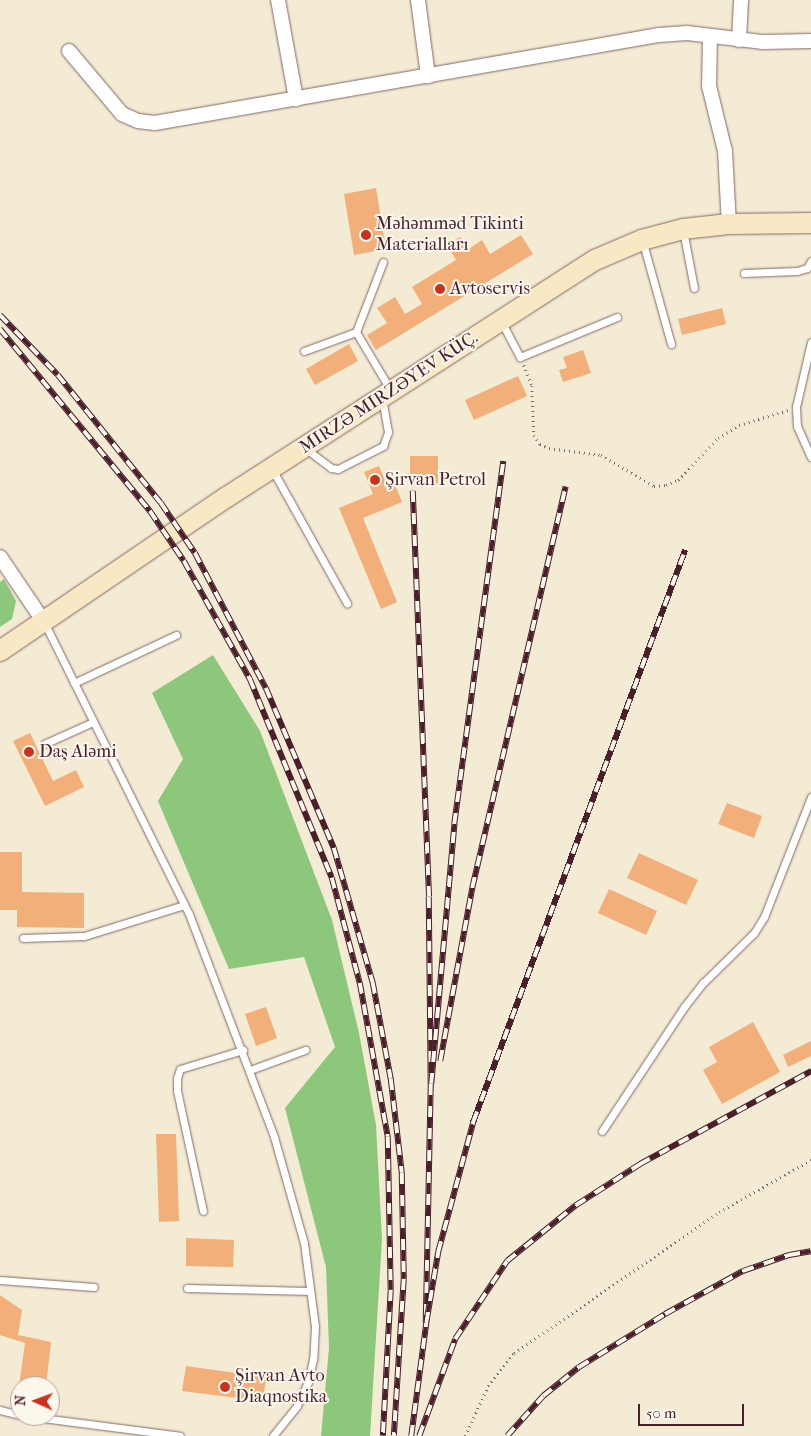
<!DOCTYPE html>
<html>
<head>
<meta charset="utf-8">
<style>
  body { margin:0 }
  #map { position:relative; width:811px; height:1436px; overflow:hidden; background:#f3ebd4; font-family:"IM FELL French Canon",serif }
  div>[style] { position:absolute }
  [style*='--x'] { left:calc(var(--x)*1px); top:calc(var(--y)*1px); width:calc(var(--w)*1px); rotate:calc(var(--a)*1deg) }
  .green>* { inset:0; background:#8dc77c }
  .building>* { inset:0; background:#f2af7a }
  .path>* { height:2.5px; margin-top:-1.25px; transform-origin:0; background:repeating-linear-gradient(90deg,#856666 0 1px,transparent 0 5px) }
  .roads { filter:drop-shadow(0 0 1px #856666) drop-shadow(0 0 1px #856666) }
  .lane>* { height:7px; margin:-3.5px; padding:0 3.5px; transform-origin:3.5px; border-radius:3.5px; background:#fff }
  .street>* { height:14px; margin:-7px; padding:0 7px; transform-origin:7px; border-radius:7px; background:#fff }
  .secondary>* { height:20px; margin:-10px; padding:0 10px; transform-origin:10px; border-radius:10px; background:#f8e8c3 }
  .rail>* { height:5.5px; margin-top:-2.75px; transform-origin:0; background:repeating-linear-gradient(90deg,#fbf7ec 0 11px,#4a1f2b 0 22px); box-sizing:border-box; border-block:1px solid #4a1f2b }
  .dots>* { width:14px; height:14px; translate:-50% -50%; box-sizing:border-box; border:2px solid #fbf7ec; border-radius:50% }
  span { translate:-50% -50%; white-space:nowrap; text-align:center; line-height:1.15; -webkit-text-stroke:4px #fbf7ec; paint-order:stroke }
  .poi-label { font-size:18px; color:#4a1f2b }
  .left { translate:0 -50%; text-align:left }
  .street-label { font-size:18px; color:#4a1f2b }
  .north { position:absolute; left:10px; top:1376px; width:50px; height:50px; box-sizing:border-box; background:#fbf7ec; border:1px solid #b4a19f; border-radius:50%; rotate:272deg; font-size:14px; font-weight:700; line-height:20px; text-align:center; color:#4a1f2b }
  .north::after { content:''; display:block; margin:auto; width:18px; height:22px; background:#c8321e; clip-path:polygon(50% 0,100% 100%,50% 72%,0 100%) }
  .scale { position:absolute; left:638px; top:1404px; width:106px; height:22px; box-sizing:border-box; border:2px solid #4a1f2b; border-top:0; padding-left:6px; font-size:15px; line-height:18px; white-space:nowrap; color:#4a1f2b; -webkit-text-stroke:4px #fbf7ec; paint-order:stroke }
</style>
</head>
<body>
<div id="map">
  <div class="green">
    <i style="clip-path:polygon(4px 579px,16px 601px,12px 619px,0 627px,0 582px)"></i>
    <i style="clip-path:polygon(213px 655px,260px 731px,332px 920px,359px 1033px,376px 1125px,382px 1239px,370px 1436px,321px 1436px,329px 1348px,326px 1267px,285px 1108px,335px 1047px,304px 957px,229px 969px,158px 801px,183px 759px,152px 693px)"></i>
  </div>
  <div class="building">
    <i style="clip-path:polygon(376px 188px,386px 249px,354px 255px,344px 194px)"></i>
    <i style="clip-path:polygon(521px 235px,533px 254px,376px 350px,367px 335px,387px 323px,377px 308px,395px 297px,405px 314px,422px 304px,412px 287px,456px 260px,447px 245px,460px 237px,467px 250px,482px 240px,490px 254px)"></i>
    <i style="clip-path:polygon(722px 308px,726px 324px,682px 335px,678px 319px)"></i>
    <i style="clip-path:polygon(349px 344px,358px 361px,315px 385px,306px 369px)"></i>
    <i style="clip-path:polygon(583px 350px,591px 373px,563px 382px,559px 370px,567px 368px,563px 357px)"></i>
    <i style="clip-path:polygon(518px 376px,527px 396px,474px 420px,465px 400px)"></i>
    <i style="clip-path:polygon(410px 456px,438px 456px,438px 484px,410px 484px)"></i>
    <i style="clip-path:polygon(379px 466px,387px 485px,394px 482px,402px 502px,363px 518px,397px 602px,381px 609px,339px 508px,373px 494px,364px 472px)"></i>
    <i style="clip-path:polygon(30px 733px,53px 781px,76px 770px,84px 787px,45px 806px,13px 741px)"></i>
    <i style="clip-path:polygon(727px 803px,762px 816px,754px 838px,718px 824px)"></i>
    <i style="clip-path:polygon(0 852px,22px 852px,22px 892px,84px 893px,84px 928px,17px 927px,17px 910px,0 910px)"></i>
    <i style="clip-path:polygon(639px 853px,698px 880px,686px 905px,627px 878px)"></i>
    <i style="clip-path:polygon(609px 889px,657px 911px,646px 935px,598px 913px)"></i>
    <i style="clip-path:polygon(266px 1007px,277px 1038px,256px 1046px,245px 1014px)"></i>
    <i style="clip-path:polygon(753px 1022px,780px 1072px,722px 1104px,703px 1070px,717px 1062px,709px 1047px)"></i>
    <i style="clip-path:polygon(811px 1041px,811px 1056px,788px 1067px,783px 1055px)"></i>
    <i style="clip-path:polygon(156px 1134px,176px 1134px,179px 1221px,159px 1222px)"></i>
    <i style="clip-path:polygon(186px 1238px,234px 1240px,233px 1267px,186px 1266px)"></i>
    <i style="clip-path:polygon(0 1295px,22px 1310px,18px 1335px,51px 1342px,46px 1386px,19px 1386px,25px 1343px,0 1335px)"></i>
    <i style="clip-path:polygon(186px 1366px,266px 1377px,263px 1401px,182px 1391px)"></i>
  </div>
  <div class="path">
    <i style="--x:524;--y:365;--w:22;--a:69"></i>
    <i style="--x:532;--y:386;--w:49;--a:87.7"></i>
    <i style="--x:534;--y:435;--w:11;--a:56"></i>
    <i style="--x:540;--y:444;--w:10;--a:24"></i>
    <i style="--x:549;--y:448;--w:52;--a:7.7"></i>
    <i style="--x:601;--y:455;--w:61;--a:30.3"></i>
    <i style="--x:654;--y:486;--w:12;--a:-5"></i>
    <i style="--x:666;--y:485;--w:13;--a:-23"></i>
    <i style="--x:678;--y:480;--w:58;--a:-46.4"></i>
    <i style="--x:718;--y:438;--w:25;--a:-32"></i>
    <i style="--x:739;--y:425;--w:51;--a:-17"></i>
    <i style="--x:465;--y:1436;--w:55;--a:-65.3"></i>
    <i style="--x:488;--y:1386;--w:42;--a:-51.8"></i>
    <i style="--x:514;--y:1353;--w:249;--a:-34.5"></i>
    <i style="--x:719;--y:1212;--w:106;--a:-29.5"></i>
  </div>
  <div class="roads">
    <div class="lane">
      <i style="--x:683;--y:230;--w:59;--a:79.3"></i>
      <i style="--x:643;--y:243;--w:105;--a:74.5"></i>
      <i style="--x:383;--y:262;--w:75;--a:111.1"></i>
      <i style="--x:356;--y:332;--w:66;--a:59.2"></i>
      <i style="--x:744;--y:273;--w:53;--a:-2.2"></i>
      <i style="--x:797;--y:271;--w:10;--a:-17"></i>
      <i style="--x:807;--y:268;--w:8;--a:-60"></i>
      <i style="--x:501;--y:321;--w:41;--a:62.2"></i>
      <i style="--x:520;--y:357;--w:105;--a:-22.4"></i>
      <i style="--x:811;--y:342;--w:67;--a:103"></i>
      <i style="--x:796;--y:407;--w:19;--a:87"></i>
      <i style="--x:797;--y:426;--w:34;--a:66"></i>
      <i style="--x:304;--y:351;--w:55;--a:-20.1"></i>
      <i style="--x:306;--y:449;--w:31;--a:37"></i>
      <i style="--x:331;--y:468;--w:7;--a:8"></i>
      <i style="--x:338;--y:469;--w:51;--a:-27.1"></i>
      <i style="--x:383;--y:446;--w:15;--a:-70"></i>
      <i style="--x:388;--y:432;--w:34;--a:-100"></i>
      <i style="--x:272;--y:469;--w:154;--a:60.8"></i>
      <i style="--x:44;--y:622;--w:326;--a:63.6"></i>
      <i style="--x:189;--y:914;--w:239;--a:69.1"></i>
      <i style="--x:274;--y:1137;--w:110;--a:74.2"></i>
      <i style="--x:304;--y:1243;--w:84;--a:82.5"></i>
      <i style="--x:315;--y:1326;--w:33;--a:93"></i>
      <i style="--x:313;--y:1359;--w:24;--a:102"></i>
      <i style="--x:308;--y:1382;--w:26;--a:115"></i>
      <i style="--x:297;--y:1406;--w:38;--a:129"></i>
      <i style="--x:74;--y:683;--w:113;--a:-25.2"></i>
      <i style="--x:44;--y:744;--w:54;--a:-24.2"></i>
      <i style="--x:23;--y:938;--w:61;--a:-1.9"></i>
      <i style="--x:84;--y:936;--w:105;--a:-17.2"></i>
      <i style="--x:250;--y:1070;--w:59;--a:-20"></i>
      <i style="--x:602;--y:1131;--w:149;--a:-56.5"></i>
      <i style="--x:684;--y:1007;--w:31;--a:-52"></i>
      <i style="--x:703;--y:983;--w:71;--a:-44.4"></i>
      <i style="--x:754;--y:933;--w:19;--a:-58"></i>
      <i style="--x:764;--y:917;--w:129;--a:-68.6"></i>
      <i style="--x:203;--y:1211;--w:123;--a:-102.2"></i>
      <i style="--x:177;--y:1091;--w:13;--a:-90"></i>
      <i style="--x:177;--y:1078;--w:9;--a:-72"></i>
      <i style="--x:180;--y:1069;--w:66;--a:-16.8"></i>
      <i style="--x:0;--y:1280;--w:94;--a:4.3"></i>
      <i style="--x:187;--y:1288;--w:123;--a:1.4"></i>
      <i style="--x:0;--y:1410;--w:21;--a:14"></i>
      <i style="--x:27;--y:1416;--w:154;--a:7.4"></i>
    </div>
    <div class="street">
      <i style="--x:278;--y:0;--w:101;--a:79.7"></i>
      <i style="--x:418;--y:0;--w:77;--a:82.5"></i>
      <i style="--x:710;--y:36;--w:50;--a:91.1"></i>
      <i style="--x:709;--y:86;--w:67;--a:76.2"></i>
      <i style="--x:725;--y:151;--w:73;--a:86.9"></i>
      <i style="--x:739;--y:40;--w:40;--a:-87.1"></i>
      <i style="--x:69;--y:51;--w:82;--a:49.9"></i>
      <i style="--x:122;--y:114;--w:17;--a:24"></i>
      <i style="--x:138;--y:121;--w:17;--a:7"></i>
      <i style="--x:155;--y:123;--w:512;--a:-9.9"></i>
      <i style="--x:659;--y:35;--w:28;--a:-4"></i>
      <i style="--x:687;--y:33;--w:77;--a:6.8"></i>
      <i style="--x:763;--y:42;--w:48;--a:-1.2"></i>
      <i style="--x:0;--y:557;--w:78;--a:55.9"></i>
    </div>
    <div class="secondary">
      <i style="--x:0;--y:651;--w:274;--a:-34.2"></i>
      <i style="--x:227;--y:497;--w:438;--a:-32.8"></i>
      <i style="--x:595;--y:260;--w:51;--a:-23.1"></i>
      <i style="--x:642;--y:240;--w:42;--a:-15"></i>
      <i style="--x:683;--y:229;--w:46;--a:-6.2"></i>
      <i style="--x:729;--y:224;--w:82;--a:-0.7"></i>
    </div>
  </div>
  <div class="rail">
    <i style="--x:0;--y:315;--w:83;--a:46"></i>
    <i style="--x:58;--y:375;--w:164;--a:51.2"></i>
    <i style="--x:161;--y:503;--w:60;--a:55.8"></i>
    <i style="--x:195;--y:553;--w:153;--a:62.3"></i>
    <i style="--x:266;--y:688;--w:174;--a:67"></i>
    <i style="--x:334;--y:848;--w:141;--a:73.9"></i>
    <i style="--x:373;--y:983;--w:98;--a:79.4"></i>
    <i style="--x:391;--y:1079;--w:95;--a:83.3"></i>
    <i style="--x:402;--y:1173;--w:106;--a:88.9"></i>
    <i style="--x:404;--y:1279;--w:157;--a:93.6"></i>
    <i style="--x:0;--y:329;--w:236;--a:50.5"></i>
    <i style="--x:150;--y:511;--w:60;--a:55.8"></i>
    <i style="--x:184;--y:561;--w:135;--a:60.8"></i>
    <i style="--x:250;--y:679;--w:215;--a:67.6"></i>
    <i style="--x:332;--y:878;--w:109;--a:75.1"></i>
    <i style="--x:360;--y:983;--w:157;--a:79.7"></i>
    <i style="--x:388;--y:1137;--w:153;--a:88.9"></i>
    <i style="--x:391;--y:1290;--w:146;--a:93.1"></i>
    <i style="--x:413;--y:491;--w:406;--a:87.7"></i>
    <i style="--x:429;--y:897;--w:187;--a:89.4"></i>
    <i style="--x:431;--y:1084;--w:261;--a:-84.9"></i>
    <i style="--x:454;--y:824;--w:366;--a:-82.3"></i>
    <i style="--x:440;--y:1061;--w:176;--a:-79.5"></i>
    <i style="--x:472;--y:888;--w:412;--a:-76.9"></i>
    <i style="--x:431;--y:1084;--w:239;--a:91.2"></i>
    <i style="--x:426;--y:1323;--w:72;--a:-80.4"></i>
    <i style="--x:438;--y:1252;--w:135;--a:-74.9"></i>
    <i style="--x:473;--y:1122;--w:610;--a:-69.66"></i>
    <i style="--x:411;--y:1436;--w:114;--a:-82.4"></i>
    <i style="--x:419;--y:1436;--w:103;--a:-69.6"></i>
    <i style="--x:455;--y:1339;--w:94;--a:-56.3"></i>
    <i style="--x:507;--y:1261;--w:89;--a:-39.1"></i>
    <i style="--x:576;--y:1205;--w:76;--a:-32.6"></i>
    <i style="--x:640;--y:1164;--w:195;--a:-28.5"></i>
    <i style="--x:507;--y:1436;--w:54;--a:-48"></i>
    <i style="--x:543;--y:1396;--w:46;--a:-38.9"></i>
    <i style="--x:579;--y:1367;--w:101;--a:-31.6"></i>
    <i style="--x:665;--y:1314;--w:89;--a:-28.9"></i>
    <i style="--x:743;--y:1271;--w:49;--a:-19.2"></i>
    <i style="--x:789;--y:1255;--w:22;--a:-10"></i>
  </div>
  <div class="dots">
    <i style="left:366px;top:235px;background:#c8321e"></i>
    <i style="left:440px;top:289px;background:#c8321e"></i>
    <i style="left:375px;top:480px;background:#c8321e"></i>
    <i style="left:29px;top:752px;background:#c8321e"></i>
    <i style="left:225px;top:1387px;background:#c8321e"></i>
  </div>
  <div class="poi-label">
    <span class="left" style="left:376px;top:235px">Məhəmməd Tikinti<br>Materialları</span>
    <span class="left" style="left:450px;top:289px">Avtoservis</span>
    <span class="left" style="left:385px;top:480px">Şirvan Petrol</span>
    <span class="left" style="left:39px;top:752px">Daş Aləmi</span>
    <span class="left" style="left:235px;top:1387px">Şirvan Avto<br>Diaqnostika</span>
  </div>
  <div class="street-label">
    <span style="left:389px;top:393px;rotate:-33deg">MIRZƏ MIRZƏYEV KÜÇ.</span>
  </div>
  <div class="north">N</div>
  <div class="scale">50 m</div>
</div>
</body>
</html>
